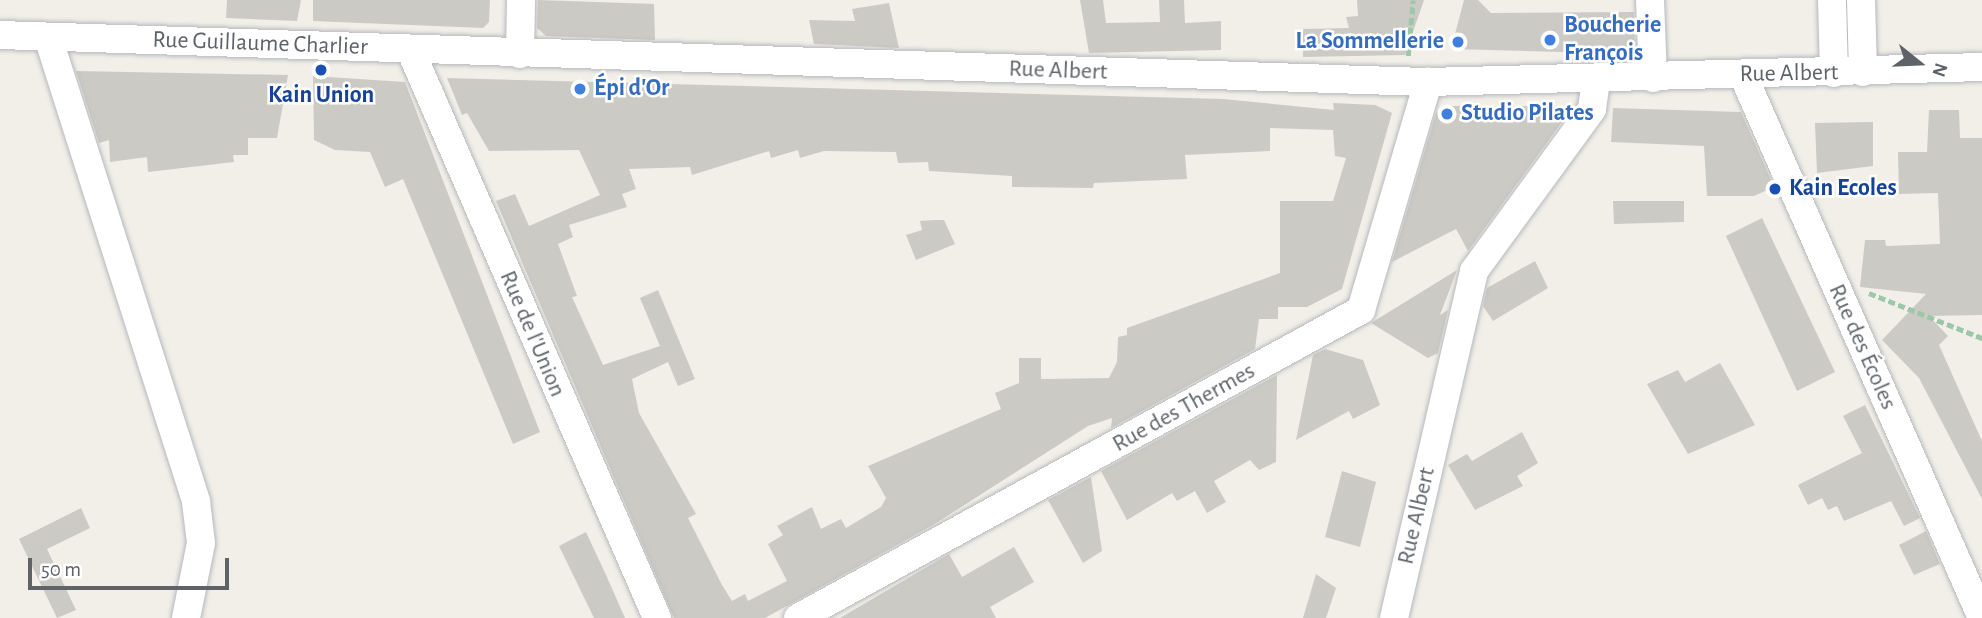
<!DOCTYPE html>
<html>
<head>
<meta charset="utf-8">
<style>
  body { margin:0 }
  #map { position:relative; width:1982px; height:618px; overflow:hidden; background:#f1efe8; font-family:"Alegreya Sans",sans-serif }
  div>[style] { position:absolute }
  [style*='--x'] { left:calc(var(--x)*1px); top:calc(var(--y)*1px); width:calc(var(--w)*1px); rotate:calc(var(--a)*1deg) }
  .building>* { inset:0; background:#cccac5 }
  .path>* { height:4.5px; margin-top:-2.25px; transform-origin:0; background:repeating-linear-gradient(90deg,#9cc7a9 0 7px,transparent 0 10.5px) }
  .roads { filter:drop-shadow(0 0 2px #b5b8bc) drop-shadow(0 0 2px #b5b8bc) }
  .minor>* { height:28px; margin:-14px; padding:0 14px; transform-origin:14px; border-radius:14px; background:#fff }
  .dots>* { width:19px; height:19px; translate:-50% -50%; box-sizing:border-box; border:4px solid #fff; border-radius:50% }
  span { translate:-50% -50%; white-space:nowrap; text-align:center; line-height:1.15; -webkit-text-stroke:5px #fff; paint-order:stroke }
  .shop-label { font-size:24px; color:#366cbe; font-weight:700 }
  .left { translate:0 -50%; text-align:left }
  .right { translate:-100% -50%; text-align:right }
  .street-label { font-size:24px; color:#5f6368 }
  .transit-label { font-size:24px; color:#164399; font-weight:700 }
  .north { position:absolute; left:1884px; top:28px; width:70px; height:70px; -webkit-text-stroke:5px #fff; paint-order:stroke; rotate:108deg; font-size:19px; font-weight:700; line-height:28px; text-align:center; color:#5f6368 }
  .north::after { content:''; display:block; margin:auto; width:24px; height:32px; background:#5f6368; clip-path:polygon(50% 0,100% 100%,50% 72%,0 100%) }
  .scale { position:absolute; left:28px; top:558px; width:201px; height:32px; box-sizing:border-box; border:4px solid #5f6368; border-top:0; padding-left:9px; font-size:21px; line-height:24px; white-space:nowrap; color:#5f6368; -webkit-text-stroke:5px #fff; paint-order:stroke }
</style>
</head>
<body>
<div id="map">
  <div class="building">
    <i style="clip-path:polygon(227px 0,301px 0,297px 21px,226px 18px)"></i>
    <i style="clip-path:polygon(313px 0,490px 0,489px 22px,483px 28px,313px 21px)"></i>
    <i style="clip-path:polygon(538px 0,654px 4px,655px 40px,546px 36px,537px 28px)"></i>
    <i style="clip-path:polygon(1080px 0,1103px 0,1106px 23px,1160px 22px,1159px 0,1184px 0,1185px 23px,1221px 21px,1221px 50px,1089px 53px)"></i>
    <i style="clip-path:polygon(1357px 0,1424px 0,1405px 55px,1303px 57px,1303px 29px,1349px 28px,1346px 17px,1358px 16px)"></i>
    <i style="clip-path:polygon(1464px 0,1478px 0,1491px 13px,1634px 12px,1635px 54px,1451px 49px)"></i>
    <i style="clip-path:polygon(889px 3px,899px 48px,814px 44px,809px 20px,855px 21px,852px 9px)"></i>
    <i style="clip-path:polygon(76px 71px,288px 75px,277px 138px,248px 138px,248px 155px,233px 155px,234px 162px,148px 172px,147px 157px,110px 162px,109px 140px,99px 143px)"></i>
    <i style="clip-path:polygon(313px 76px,405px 82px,540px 432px,513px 444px,403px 179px,385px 187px,370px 152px,335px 150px,314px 140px)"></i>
    <i style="clip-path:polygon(evenodd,447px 78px,1223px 99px,1334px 110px,1333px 103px,1375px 105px,1392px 113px,1342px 289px,1307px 307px,1278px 307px,1278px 319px,1259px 319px,1255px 349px,1111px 428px,1112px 418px,1088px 426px,933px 525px,765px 618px,674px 618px,496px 201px,515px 194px,529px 226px,600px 195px,579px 150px,489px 151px,467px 113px,462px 115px,447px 78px,1270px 128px,1333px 130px,1335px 156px,1346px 158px,1333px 201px,1280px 201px,1280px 273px,1127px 328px,1127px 335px,1118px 337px,1117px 362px,1109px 378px,1041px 379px,1041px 358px,1019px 358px,1019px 383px,995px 393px,1001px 409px,868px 466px,886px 498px,881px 507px,846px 528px,841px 519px,821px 529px,812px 507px,777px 526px,783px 535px,768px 544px,787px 581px,748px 601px,745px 594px,732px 601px,722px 585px,688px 518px,696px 514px,639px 413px,632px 379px,668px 362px,678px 386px,695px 379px,658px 290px,640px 298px,660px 346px,603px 365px,572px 297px,577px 296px,558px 244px,573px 237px,569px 225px,627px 207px,622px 194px,636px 189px,629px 169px,690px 167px,692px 175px,769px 151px,771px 158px,798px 150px,800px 158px,824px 151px,896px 152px,898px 163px,928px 162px,929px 171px,1012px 176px,1012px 187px,1093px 188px,1094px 183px,1187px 179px,1185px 155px,1270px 151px,1270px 128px)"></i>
    <i style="clip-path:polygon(1446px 106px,1570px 106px,1570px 111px,1468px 251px,1456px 229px,1392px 262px,1436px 113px)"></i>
    <i style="clip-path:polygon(1613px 108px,1741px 112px,1774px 187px,1754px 196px,1707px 196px,1704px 146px,1611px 142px)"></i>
    <i style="clip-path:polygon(1929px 110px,1959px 110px,1960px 138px,1982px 138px,1982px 315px,1929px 316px,1948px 336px,1939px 345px,1982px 441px,1982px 499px,1919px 378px,1882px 340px,1926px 294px,1860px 287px,1865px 240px,1885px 240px,1886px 246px,1940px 244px,1938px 193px,1899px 194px,1898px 152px,1927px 152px)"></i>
    <i style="clip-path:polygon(1873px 122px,1873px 166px,1817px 173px,1815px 123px)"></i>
    <i style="clip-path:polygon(1613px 201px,1684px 201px,1684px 222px,1614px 224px)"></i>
    <i style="clip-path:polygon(1762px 218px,1835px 372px,1797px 391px,1726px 236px)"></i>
    <i style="clip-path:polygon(935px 220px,944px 220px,955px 244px,916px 260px,906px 235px,922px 230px,920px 221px)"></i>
    <i style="clip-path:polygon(1535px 261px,1548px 288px,1493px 321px,1483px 306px,1487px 288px)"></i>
    <i style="clip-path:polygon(1457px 270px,1440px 315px,1448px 310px,1438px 353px,1428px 358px,1371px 323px)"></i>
    <i style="clip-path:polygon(1325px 349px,1363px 360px,1380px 405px,1353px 419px,1349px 411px,1296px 440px,1313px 355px)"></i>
    <i style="clip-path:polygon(1720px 363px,1755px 425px,1688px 454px,1647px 384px,1678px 370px,1685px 382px)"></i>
    <i style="clip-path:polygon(1277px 375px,1276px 462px,1259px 470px,1250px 460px,1214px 481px,1226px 502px,1207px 513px,1195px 491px,1177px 501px,1172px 493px,1127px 520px,1101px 471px)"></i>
    <i style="clip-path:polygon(1865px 405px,1920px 518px,1904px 526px,1891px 501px,1844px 521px,1837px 506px,1828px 510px,1822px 498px,1808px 505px,1798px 485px,1862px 453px,1843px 416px)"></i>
    <i style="clip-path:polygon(1522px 432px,1538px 463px,1517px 476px,1523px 486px,1475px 510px,1448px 465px,1467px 454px,1472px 461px)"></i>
    <i style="clip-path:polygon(1342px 471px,1376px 482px,1360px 547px,1325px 537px)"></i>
    <i style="clip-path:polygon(1091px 477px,1102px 551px,1083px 563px,1048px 500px)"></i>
    <i style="clip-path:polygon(81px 508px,90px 528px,47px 549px,76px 610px,57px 618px,19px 539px)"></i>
    <i style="clip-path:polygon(1926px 531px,1940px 564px,1914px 575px,1899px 545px)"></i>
    <i style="clip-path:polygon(586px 532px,606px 575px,625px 618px,594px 618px,559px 546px)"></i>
    <i style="clip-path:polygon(1014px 547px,1034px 582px,990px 607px,996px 618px,840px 618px,949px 554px,962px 577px)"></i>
    <i style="clip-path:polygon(1316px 574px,1336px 588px,1326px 618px,1303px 618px)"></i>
  </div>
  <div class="path">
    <i style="--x:1408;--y:56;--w:56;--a:-84.9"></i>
    <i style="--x:1869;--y:293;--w:122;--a:21.7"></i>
  </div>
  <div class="roads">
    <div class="minor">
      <i style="--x:1650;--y:0;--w:78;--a:87.8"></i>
      <i style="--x:1832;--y:0;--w:73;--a:88.4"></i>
      <i style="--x:1861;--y:0;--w:72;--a:88.4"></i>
      <i style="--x:0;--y:35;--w:1429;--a:1.89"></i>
      <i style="--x:1428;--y:82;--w:554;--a:-1.55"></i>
      <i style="--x:48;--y:37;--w:488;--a:72.3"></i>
      <i style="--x:196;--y:502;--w:41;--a:83"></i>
      <i style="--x:201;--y:543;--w:76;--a:101.3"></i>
      <i style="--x:410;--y:49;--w:620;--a:66.53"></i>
      <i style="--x:520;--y:54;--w:54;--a:-88.9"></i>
      <i style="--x:1743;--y:75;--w:593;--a:66.24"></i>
      <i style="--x:798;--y:618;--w:642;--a:-28.68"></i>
      <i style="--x:1361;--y:310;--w:238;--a:-73.6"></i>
      <i style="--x:1394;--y:618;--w:356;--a:-77"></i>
      <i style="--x:1474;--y:271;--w:200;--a:-53.9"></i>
      <i style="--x:1592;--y:109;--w:29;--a:-82"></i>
    </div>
  </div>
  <div class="dots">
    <i style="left:1550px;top:40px;background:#3f7fe0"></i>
    <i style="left:1458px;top:42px;background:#3f7fe0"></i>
    <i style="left:321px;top:70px;background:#1a4fb4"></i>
    <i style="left:580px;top:89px;background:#3f7fe0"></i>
    <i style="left:1447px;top:114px;background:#3f7fe0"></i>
    <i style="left:1775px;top:189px;background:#1a4fb4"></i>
  </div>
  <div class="shop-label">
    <span class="left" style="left:1564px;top:40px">Boucherie<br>François</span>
    <span class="right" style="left:1444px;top:42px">La Sommellerie</span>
    <span class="left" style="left:594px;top:89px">Épi d'Or</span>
    <span class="left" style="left:1461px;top:114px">Studio Pilates</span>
  </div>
  <div class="street-label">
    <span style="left:260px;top:44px;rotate:2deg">Rue Guillaume Charlier</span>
    <span style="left:1058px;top:71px;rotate:2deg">Rue Albert</span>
    <span style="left:1789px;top:74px;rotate:-1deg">Rue Albert</span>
    <span style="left:532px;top:334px;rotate:67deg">Rue de l'Union</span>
    <span style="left:1862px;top:347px;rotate:66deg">Rue des Écoles</span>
    <span style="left:1184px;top:408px;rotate:-29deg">Rue des Thermes</span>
    <span style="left:1417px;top:516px;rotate:-77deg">Rue Albert</span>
  </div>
  <div class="transit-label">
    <span style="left:321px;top:96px">Kain Union</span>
    <span class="left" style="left:1789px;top:189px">Kain Ecoles</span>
  </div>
  <div class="north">N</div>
  <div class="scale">50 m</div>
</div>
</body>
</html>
